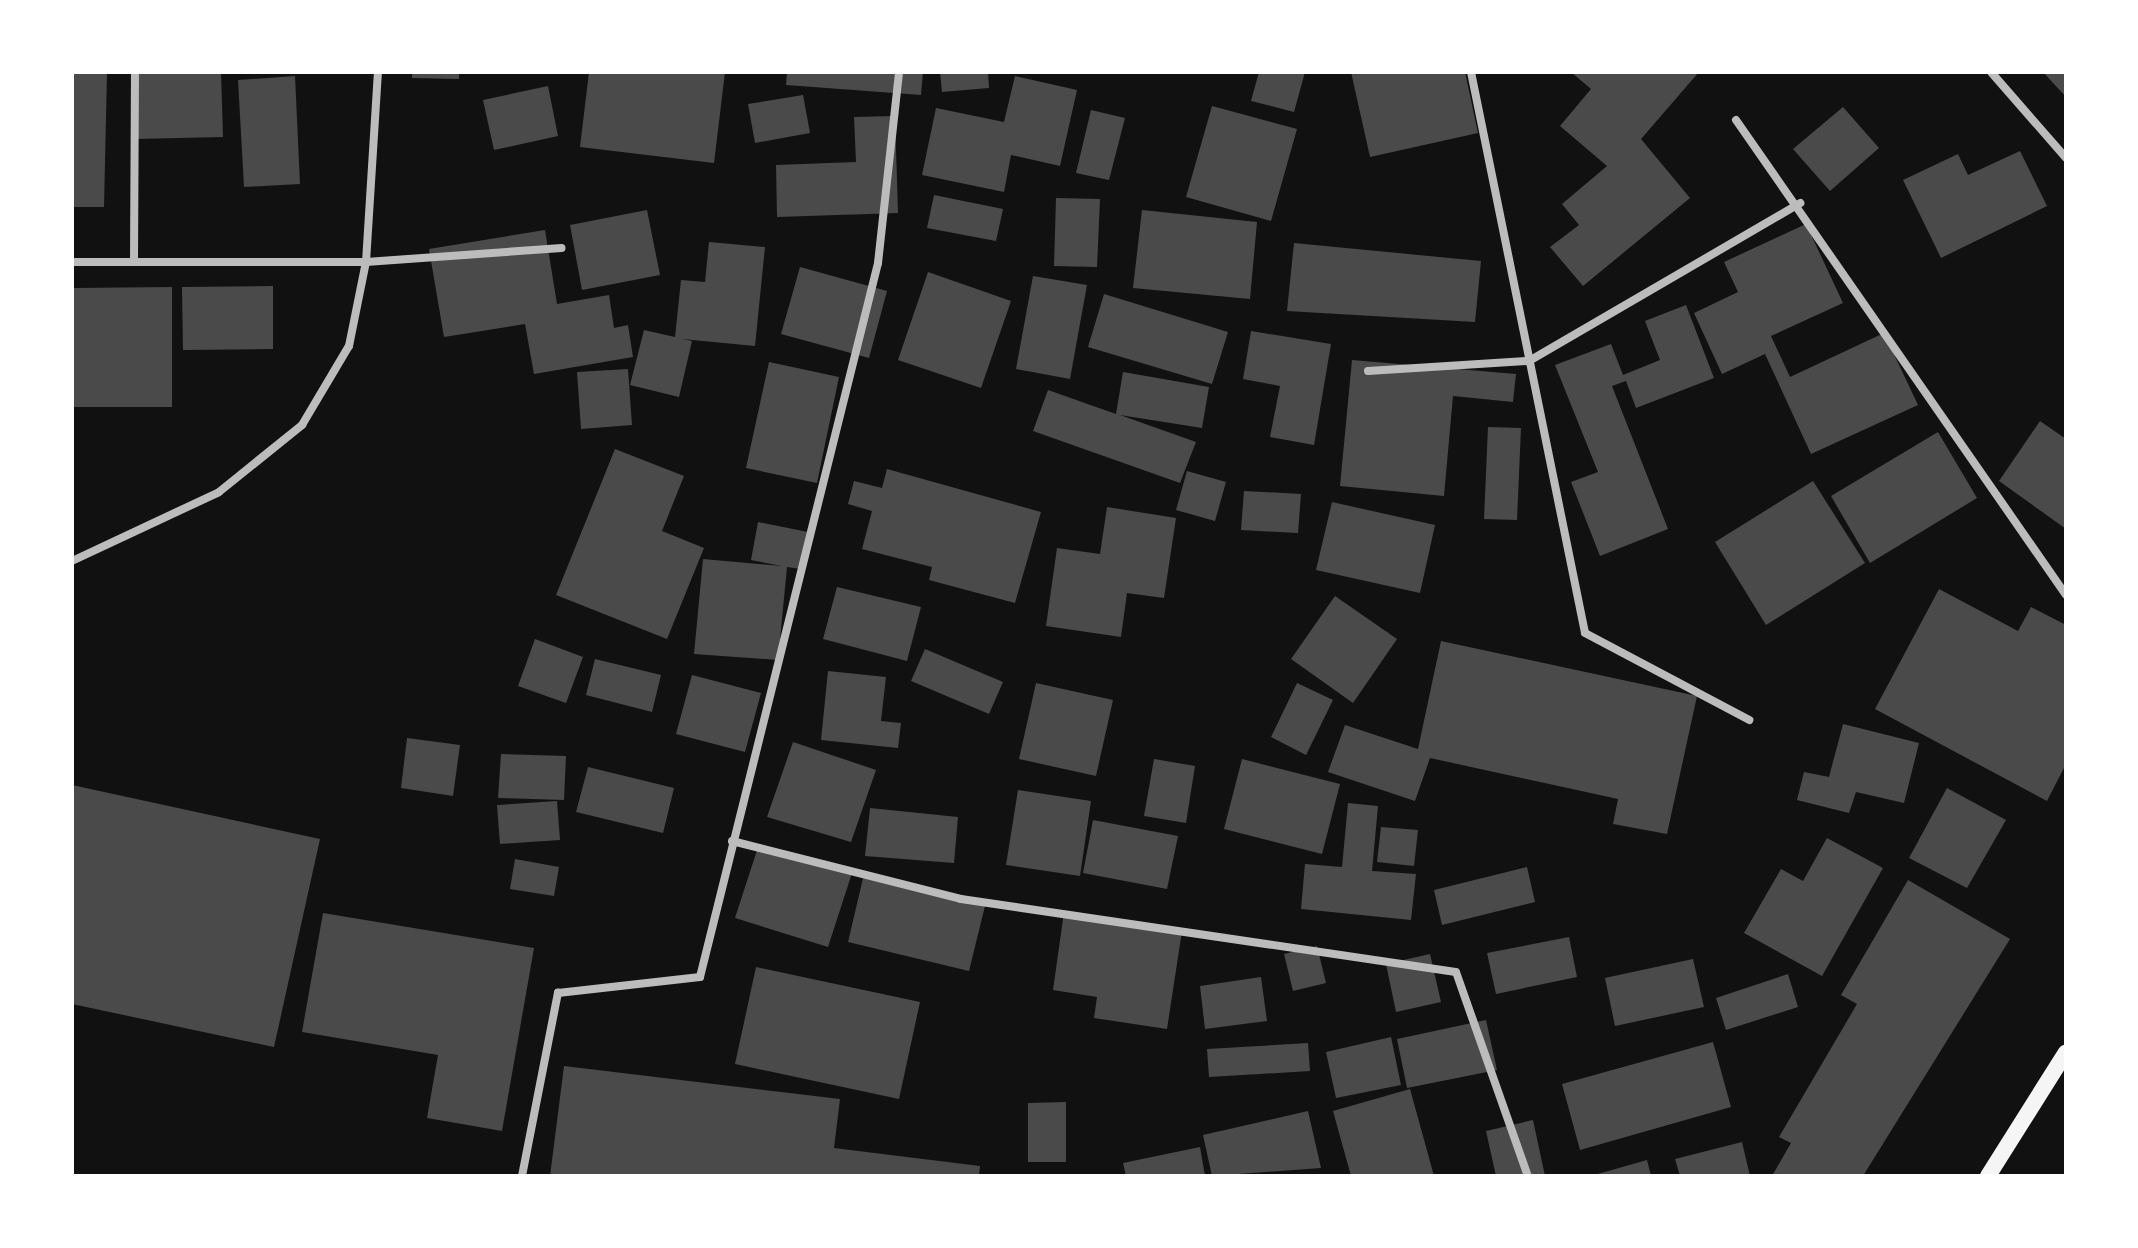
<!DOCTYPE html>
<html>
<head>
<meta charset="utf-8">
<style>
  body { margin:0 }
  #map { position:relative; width:2138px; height:1248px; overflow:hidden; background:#111; font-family:"Fira Sans",sans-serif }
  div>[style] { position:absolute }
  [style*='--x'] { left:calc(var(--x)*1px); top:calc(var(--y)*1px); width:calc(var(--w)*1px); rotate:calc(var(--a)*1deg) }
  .building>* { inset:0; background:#4a4a4a }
  .minor>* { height:8px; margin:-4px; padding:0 4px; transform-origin:4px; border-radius:4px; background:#bcbcbc }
  .secondary>* { height:16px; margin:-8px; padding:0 8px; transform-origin:8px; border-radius:8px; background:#f5f5f5 }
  span { translate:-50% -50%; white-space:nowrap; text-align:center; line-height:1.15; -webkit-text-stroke:6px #fff; paint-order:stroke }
  .frame { position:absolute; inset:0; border:74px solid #fff; pointer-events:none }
</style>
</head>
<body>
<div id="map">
  <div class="building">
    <i style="clip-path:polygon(72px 72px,107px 72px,104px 207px,72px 207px)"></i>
    <i style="clip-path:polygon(132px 72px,221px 72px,223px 137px,134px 139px)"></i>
    <i style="clip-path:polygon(412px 72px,459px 72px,459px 79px,412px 78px)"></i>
    <i style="clip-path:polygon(589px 72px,725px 72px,714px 163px,580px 147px)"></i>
    <i style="clip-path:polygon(787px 72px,923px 72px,921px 95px,786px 85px)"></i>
    <i style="clip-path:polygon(940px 72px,988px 72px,989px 88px,942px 92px)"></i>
    <i style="clip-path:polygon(1259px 72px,1305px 72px,1294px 112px,1251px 101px)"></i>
    <i style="clip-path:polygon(1351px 72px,1465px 72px,1478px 133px,1370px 157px)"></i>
    <i style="clip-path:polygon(1571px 72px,1699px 72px,1641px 139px,1690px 198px,1583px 286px,1550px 247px,1579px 225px,1562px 204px,1607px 166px,1560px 126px,1591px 89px)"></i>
    <i style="clip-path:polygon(2043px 72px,2066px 72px,2066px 97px)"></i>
    <i style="clip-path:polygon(295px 76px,300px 184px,244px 187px,238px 80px)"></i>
    <i style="clip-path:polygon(1015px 76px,1077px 90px,1060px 166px,1011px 155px,1004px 192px,922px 175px,936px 108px,1004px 122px)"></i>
    <i style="clip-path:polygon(548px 86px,558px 136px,494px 150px,483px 100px)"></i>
    <i style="clip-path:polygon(803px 95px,810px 133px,755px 143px,748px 104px)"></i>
    <i style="clip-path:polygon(1212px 106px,1297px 129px,1271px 221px,1186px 197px)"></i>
    <i style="clip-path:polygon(1843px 107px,1879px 148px,1830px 191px,1793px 149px)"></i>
    <i style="clip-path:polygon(1091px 110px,1125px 118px,1109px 180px,1076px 173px)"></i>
    <i style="clip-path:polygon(895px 116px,898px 213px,777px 217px,776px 165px,856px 162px,854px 117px)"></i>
    <i style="clip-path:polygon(2020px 151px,2047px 206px,1941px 258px,1903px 180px,1958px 154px,1968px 175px)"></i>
    <i style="clip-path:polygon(934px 195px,1003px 209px,996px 241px,927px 228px)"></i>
    <i style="clip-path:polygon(1056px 198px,1100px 199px,1097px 267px,1054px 266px)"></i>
    <i style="clip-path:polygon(647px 210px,660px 275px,582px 290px,570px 225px)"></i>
    <i style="clip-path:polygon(1142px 210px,1257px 222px,1250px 299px,1133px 288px)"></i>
    <i style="clip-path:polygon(1806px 224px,1843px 303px,1771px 336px,1790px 377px,1884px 333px,1918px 405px,1811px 454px,1765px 354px,1722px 374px,1694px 313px,1738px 292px,1724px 262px)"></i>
    <i style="clip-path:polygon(545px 230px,557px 304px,609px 295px,614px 328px,628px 325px,633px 357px,534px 374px,525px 324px,444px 337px,429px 249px)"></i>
    <i style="clip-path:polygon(709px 242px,765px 247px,755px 346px,682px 339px,692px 341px,679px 397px,630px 385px,644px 330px,675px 337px,681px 280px,705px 282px)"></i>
    <i style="clip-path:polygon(1294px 243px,1481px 261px,1475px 322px,1287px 311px)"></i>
    <i style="clip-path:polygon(800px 267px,887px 291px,869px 358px,781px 334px)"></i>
    <i style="clip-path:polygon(928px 272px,1011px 301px,981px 388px,898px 360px)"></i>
    <i style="clip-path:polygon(1033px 276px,1087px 285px,1070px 379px,1016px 369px)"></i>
    <i style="clip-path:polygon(273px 286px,273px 349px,183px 350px,182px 287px)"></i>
    <i style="clip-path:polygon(172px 287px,172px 407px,72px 407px,72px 288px)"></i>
    <i style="clip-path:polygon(1104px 294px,1228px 332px,1212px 384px,1088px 347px)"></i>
    <i style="clip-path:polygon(1686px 305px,1714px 378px,1636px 408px,1626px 381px,1612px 386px,1668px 529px,1600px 556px,1571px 482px,1598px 472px,1555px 365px,1611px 344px,1623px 375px,1660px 360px,1645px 321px)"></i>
    <i style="clip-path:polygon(1251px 331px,1331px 344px,1314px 445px,1270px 437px,1280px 386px,1243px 379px)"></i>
    <i style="clip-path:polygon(1352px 360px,1516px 374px,1513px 402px,1453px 396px,1444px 496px,1340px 486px)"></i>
    <i style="clip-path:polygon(769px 362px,839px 377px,817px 483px,746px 468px)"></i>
    <i style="clip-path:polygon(628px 369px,632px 425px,581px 429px,577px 372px)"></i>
    <i style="clip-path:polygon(1123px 372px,1209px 387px,1202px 428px,1120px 415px,1196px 442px,1180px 483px,1033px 431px,1048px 390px,1116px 414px)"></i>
    <i style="clip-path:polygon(2040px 421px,2066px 439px,2066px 529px,1999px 481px)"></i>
    <i style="clip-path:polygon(1488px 427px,1521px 428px,1517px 520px,1484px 519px)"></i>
    <i style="clip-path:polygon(1938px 432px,1977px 498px,1870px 563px,1831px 496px)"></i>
    <i style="clip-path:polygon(615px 449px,684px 476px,662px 531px,704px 548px,667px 639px,556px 595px)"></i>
    <i style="clip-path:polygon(887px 469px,1041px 512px,1015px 603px,929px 580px,932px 567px,862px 549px,872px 511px,848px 504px,854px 481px,882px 488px)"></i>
    <i style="clip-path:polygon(1187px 471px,1226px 482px,1215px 521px,1176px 510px)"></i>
    <i style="clip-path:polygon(1813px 481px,1865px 563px,1766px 625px,1715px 542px)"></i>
    <i style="clip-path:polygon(1244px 491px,1301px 494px,1298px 533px,1241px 530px)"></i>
    <i style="clip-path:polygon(1332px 502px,1435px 525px,1420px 593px,1316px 570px)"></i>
    <i style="clip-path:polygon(1107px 507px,1176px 518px,1164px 598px,1127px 593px,1121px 637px,1046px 626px,1057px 548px,1100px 554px)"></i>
    <i style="clip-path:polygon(758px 522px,808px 532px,801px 569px,787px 567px,778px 660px,694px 654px,703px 559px,782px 566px,751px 560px)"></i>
    <i style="clip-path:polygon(837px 587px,921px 607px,907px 661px,823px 639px)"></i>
    <i style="clip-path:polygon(1939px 589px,2018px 631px,2031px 607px,2066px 625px,2066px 764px,2047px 801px,1875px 709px)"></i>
    <i style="clip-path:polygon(1335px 596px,1397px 639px,1353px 703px,1291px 659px)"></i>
    <i style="clip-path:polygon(535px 639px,583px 657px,566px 703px,518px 686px)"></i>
    <i style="clip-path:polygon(1441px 641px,1697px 696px,1667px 834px,1613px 824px,1618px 799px,1430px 758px,1415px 801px,1328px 772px,1345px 725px,1418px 749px)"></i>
    <i style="clip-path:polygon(925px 649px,1003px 682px,989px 714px,911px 681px)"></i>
    <i style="clip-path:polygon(595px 659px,661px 675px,652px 712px,586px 695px)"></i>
    <i style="clip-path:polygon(828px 671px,886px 677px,881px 721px,901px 723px,898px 748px,821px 740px)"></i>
    <i style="clip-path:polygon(692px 675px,761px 693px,745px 752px,676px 734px)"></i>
    <i style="clip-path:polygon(1036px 683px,1113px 700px,1096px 776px,1019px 759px)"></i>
    <i style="clip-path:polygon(1297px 683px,1333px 700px,1306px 755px,1271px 737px)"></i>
    <i style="clip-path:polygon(1843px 724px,1919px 743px,1904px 803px,1856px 792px,1849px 813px,1797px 800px,1804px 772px,1829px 777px)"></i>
    <i style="clip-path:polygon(407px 738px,460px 745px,453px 796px,401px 788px)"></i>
    <i style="clip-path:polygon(793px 742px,876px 770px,851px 842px,767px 817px)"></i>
    <i style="clip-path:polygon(501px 754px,566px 756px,564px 800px,498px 798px)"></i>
    <i style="clip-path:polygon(1154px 759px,1195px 766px,1186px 823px,1144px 816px)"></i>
    <i style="clip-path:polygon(1242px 759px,1340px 784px,1322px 854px,1224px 829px)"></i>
    <i style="clip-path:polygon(588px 767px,674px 788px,663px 833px,576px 812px)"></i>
    <i style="clip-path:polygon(72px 785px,320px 839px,274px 1047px,72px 1004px)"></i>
    <i style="clip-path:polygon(1947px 788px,2006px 820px,1967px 888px,1909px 858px)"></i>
    <i style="clip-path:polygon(1018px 790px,1091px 801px,1080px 876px,1006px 865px)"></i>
    <i style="clip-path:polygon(557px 801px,560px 840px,500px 844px,497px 805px)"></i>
    <i style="clip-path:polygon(1348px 803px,1378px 806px,1372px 871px,1416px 874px,1411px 920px,1301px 909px,1305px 864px,1342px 867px)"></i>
    <i style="clip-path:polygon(870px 808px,958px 817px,954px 863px,865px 856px)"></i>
    <i style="clip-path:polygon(1093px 820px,1178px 836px,1167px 889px,1083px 873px)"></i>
    <i style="clip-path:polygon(1381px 827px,1418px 830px,1414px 866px,1377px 862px)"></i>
    <i style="clip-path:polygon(1827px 838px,1883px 868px,1822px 976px,1744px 933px,1781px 869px,1803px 881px)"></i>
    <i style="clip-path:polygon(759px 844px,852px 873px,828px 947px,735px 918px)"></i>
    <i style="clip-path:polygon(515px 859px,559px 867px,554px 896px,510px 889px)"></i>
    <i style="clip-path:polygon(1527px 867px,1535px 902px,1442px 925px,1434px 890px)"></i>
    <i style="clip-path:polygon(864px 874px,986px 902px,969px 971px,848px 942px)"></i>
    <i style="clip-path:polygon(1908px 880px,2010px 939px,1863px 1176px,1772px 1176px,1791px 1143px,1779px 1137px,1857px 1004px,1841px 995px)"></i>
    <i style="clip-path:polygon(1064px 912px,1182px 931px,1167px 1029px,1094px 1018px,1097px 997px,1053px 990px)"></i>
    <i style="clip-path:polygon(323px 913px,534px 948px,502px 1131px,427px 1118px,438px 1055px,302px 1032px)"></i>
    <i style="clip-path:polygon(1569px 937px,1577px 977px,1496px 994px,1487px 953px)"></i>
    <i style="clip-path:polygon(1317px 946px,1326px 983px,1293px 991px,1284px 954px)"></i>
    <i style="clip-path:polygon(1430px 954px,1441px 1002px,1396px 1012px,1386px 964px)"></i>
    <i style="clip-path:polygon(1693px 959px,1704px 1007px,1615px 1026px,1605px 978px)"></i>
    <i style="clip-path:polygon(756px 967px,920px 1002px,899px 1099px,735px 1064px)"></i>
    <i style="clip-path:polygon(1788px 974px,1798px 1007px,1726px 1030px,1716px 998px)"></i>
    <i style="clip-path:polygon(1261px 977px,1267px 1021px,1205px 1029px,1200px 986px)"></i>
    <i style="clip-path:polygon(1486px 1020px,1497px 1070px,1407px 1088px,1397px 1039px)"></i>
    <i style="clip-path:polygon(1391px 1037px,1401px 1085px,1336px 1098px,1326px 1052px)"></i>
    <i style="clip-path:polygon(1713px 1042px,1731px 1107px,1580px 1150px,1562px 1084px)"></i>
    <i style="clip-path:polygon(1308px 1043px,1310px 1071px,1209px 1077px,1207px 1049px)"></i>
    <i style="clip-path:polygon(564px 1066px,840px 1099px,834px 1148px,980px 1166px,979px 1176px,550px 1176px)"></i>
    <i style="clip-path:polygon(1410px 1089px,1434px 1176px,1351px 1176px,1333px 1111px)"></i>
    <i style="clip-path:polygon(1066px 1102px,1066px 1162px,1028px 1162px,1028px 1103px)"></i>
    <i style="clip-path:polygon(1308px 1111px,1321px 1168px,1212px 1176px,1203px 1135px)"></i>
    <i style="clip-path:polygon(1533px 1120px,1545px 1176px,1496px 1176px,1486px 1131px)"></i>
    <i style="clip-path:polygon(1742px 1142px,1750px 1176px,1680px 1176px,1675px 1159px)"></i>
    <i style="clip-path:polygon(1200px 1147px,1205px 1176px,1126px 1176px,1123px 1163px)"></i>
    <i style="clip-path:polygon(1647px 1160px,1651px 1176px,1594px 1176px,1594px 1175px)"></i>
  </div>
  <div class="minor">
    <i style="--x:1471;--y:72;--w:572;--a:78.51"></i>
    <i style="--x:1585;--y:633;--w:186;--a:27.9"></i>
    <i style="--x:1991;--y:72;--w:114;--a:48.9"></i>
    <i style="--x:1736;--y:120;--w:578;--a:55.21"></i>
    <i style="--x:134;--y:261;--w:189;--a:-89.7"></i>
    <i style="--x:72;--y:262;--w:294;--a:0"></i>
    <i style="--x:366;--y:262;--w:196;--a:-4.1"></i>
    <i style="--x:1368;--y:371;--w:161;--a:-3.6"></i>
    <i style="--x:1529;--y:361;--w:314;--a:-30.2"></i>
    <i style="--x:72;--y:561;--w:162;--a:-25.1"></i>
    <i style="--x:219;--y:492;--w:107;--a:-38.9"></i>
    <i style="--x:302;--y:425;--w:92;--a:-59.3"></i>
    <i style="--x:349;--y:346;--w:86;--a:-78.6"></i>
    <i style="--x:366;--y:262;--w:190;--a:-86.4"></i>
    <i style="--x:732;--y:841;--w:236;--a:14.2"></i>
    <i style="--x:961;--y:899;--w:500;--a:8.39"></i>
    <i style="--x:1456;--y:972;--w:216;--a:70.6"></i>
    <i style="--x:522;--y:1176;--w:187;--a:-78.9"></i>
    <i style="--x:558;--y:993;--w:143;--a:-6.4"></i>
    <i style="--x:700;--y:977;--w:736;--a:-76"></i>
    <i style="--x:878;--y:263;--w:192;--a:-83.7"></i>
  </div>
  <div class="secondary">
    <i style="--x:1988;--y:1176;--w:146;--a:-57.8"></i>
  </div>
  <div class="frame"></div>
</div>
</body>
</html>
